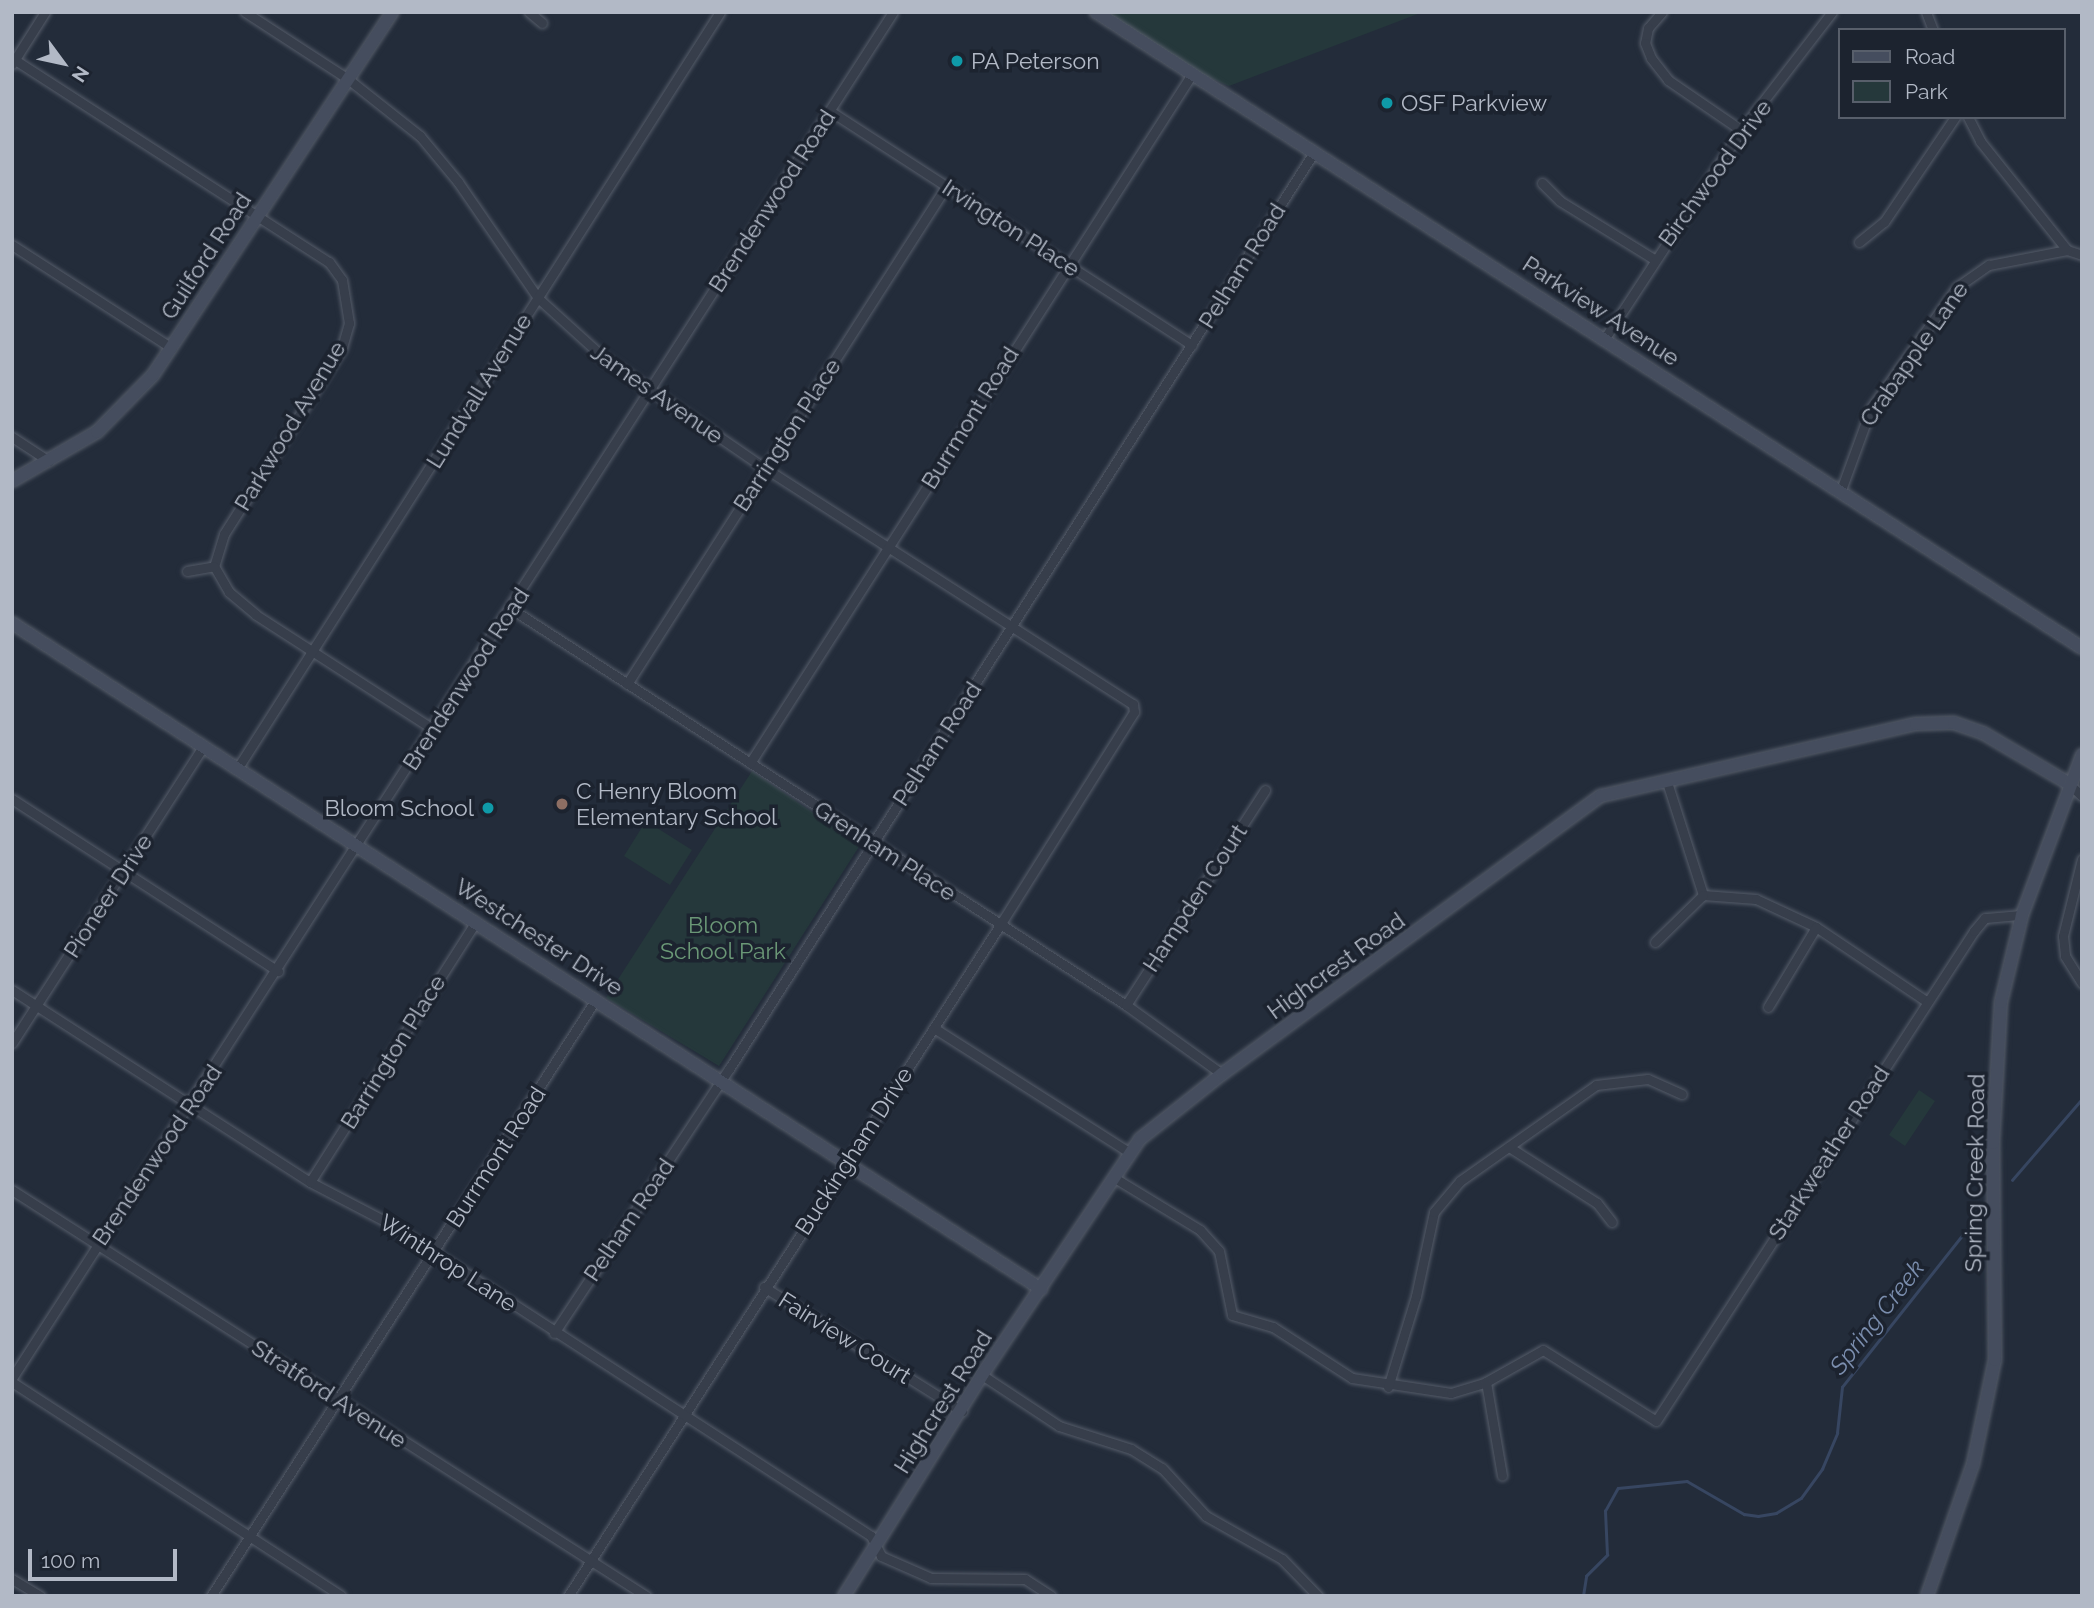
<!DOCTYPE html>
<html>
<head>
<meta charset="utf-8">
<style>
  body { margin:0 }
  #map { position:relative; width:2094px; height:1608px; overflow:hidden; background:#232c3a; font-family:Raleway,sans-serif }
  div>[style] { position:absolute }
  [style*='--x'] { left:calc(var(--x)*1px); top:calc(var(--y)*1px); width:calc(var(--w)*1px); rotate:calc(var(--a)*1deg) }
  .green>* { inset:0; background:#25383b }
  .stream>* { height:2.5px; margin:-1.25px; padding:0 1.25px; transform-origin:1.25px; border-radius:1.25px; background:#374661 }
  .roads { filter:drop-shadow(0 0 2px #555c69) drop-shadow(0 0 2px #555c69) }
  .street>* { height:9px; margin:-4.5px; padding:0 4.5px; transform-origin:4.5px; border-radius:4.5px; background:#373e4b }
  .secondary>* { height:12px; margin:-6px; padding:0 6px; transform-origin:6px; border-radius:6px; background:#454d5e }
  .dots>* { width:19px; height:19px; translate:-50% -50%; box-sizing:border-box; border:4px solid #1c232f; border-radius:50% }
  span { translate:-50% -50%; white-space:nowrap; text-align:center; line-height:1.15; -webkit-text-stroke:7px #1c232f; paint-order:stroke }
  .poi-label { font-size:23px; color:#b2b9c6 }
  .left { translate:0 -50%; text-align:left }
  .right { translate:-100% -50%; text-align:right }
  .street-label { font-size:23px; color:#b2b9c6 }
  .park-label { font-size:23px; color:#6a9776 }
  .water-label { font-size:24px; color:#7b8eae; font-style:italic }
  .frame { position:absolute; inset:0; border:14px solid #b2b9c6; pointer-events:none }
  .legend { position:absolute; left:1838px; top:28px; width:228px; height:91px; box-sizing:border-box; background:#1c232f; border:2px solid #585f6b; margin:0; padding:9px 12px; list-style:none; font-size:21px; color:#b2b9c6 }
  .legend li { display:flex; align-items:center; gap:14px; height:35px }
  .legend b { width:35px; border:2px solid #585f6b }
  .north { position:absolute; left:28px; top:28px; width:70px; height:70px; -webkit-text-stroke:5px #1c232f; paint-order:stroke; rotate:123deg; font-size:19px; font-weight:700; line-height:28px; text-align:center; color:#b2b9c6 }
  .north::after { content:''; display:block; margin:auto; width:24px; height:32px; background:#b2b9c6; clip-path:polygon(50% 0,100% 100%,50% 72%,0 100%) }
  .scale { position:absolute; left:28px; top:1549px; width:149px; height:32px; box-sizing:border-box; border:4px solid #b2b9c6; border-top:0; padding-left:9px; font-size:21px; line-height:24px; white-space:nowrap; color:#b2b9c6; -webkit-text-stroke:5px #1c232f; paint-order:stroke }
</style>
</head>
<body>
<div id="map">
  <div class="green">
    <i style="clip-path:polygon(1105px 12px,1423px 12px,1229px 86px,1193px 71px)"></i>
    <i style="clip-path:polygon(752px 771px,860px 845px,719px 1066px,606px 998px)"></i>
    <i style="clip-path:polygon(646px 821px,692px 850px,670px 885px,624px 856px)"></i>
    <i style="clip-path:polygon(1919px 1090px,1935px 1101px,1905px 1146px,1889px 1135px)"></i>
  </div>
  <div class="stream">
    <i style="--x:2012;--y:1180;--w:107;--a:-49.2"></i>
    <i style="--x:1583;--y:1596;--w:20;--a:-81"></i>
    <i style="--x:1586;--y:1576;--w:30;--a:-45"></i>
    <i style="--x:1607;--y:1555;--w:44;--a:-92.6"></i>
    <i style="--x:1605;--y:1511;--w:26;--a:-61"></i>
    <i style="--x:1618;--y:1488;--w:69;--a:-5.8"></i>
    <i style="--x:1687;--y:1481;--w:66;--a:30.1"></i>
    <i style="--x:1744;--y:1514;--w:14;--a:8"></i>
    <i style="--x:1758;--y:1516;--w:18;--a:-9"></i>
    <i style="--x:1776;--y:1513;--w:29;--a:-31"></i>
    <i style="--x:1801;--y:1498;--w:36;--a:-54"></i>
    <i style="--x:1822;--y:1469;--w:39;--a:-67"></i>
    <i style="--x:1837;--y:1433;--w:46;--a:-83.8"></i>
    <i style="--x:1842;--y:1387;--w:214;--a:-51.6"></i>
  </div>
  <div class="roads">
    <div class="street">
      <i style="--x:245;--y:12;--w:123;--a:33"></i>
      <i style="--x:348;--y:79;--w:92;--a:38.4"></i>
      <i style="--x:420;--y:136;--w:60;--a:50.4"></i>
      <i style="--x:458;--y:182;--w:141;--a:55.4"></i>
      <i style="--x:538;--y:298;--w:88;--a:42.2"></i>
      <i style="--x:603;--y:357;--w:187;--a:34.5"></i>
      <i style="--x:757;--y:463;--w:447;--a:32.7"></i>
      <i style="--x:1133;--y:704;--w:8;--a:83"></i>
      <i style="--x:1134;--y:712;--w:252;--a:122.2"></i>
      <i style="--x:1000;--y:925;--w:798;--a:122.77"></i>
      <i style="--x:529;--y:12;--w:17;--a:40"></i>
      <i style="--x:1662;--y:12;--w:21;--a:131"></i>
      <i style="--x:1648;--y:28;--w:15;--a:101"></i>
      <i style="--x:1645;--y:43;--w:16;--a:68"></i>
      <i style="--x:1651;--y:58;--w:28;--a:52"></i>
      <i style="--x:1668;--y:80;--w:88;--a:34.4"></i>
      <i style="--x:1926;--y:12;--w:19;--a:69"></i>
      <i style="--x:12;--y:58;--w:377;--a:32.8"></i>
      <i style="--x:329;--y:262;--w:22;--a:54"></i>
      <i style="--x:342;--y:280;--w:44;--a:80.8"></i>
      <i style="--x:349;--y:323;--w:26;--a:106"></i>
      <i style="--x:342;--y:348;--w:220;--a:122.4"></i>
      <i style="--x:224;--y:534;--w:34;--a:107"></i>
      <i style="--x:214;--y:566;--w:30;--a:60"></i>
      <i style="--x:229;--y:592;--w:35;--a:40"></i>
      <i style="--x:256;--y:615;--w:211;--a:32.8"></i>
      <i style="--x:12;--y:64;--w:62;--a:-57.6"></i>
      <i style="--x:830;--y:111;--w:431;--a:32.9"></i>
      <i style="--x:1968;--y:117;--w:27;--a:63"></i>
      <i style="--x:1980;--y:141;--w:139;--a:51.4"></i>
      <i style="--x:2067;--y:250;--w:16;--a:18"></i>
      <i style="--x:1542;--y:183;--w:25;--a:45"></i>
      <i style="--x:1560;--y:201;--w:110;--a:31.7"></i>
      <i style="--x:1859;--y:242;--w:32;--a:-39"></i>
      <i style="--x:1884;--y:222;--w:127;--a:-55.9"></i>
      <i style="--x:12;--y:245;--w:190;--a:32.8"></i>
      <i style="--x:1605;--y:338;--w:249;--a:-56.8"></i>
      <i style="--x:1741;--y:130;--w:149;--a:-52.4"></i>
      <i style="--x:12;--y:437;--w:44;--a:33"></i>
      <i style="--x:1841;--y:490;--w:87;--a:-69.9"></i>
      <i style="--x:1871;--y:408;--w:148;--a:-54.6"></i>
      <i style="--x:1957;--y:287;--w:39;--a:-35"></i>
      <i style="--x:1989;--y:265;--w:79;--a:-10.9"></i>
      <i style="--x:187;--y:571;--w:27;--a:-10"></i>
      <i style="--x:510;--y:608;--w:733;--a:32.8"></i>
      <i style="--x:1126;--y:1005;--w:118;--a:35.7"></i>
      <i style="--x:627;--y:684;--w:593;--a:-57.33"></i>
      <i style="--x:750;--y:763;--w:819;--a:-57.32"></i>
      <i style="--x:237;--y:769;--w:898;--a:-57.46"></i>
      <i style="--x:1667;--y:782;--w:119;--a:72.3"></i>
      <i style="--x:2068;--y:783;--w:19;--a:43"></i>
      <i style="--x:12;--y:799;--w:317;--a:32.9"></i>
      <i style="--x:2082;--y:859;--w:79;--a:103.9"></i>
      <i style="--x:2063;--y:936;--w:20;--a:84"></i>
      <i style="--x:2065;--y:956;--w:32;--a:58"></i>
      <i style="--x:1703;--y:895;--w:53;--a:4.3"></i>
      <i style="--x:1756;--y:899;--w:66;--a:25"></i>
      <i style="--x:1816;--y:927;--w:133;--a:33.9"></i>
      <i style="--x:1655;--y:942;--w:67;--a:-44.4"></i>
      <i style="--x:12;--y:990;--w:354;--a:32.8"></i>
      <i style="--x:310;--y:1182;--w:87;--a:27.5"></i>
      <i style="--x:387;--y:1222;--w:577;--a:32.97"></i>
      <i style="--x:871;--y:1536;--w:22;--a:63"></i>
      <i style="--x:881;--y:1556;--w:55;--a:23.7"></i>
      <i style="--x:931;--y:1578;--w:94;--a:0.6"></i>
      <i style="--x:1025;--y:1579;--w:31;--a:33"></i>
      <i style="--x:1126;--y:1005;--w:256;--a:-57.1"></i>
      <i style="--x:1768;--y:1007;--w:93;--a:-59"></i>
      <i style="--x:934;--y:1028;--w:231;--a:32.5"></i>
      <i style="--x:12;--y:1043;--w:351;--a:-57.2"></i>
      <i style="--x:1509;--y:1147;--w:104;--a:32.5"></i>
      <i style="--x:1597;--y:1203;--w:24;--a:52"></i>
      <i style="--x:1113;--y:1177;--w:102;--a:31.3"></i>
      <i style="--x:1200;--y:1230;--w:28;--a:48"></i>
      <i style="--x:1219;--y:1251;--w:65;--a:78.5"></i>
      <i style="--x:1232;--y:1315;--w:43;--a:16.3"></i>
      <i style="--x:1273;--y:1327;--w:94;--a:32.8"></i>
      <i style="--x:1352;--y:1378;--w:100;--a:8.6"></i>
      <i style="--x:1451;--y:1393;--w:37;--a:-17"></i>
      <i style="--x:1486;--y:1382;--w:65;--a:-29.3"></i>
      <i style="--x:1543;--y:1350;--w:133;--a:32.1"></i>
      <i style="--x:1656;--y:1421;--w:584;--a:-57.02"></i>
      <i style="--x:1974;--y:931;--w:17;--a:-50"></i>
      <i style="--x:1985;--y:918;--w:37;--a:-5"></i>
      <i style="--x:310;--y:1182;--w:309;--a:-57.5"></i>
      <i style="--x:12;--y:1190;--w:753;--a:32.63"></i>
      <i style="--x:764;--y:1287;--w:234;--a:32.1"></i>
      <i style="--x:554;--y:1333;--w:317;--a:-56.5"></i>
      <i style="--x:729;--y:1069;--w:1088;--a:-57.46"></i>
      <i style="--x:982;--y:1375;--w:92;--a:33.5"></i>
      <i style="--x:1059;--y:1426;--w:76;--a:17.7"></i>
      <i style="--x:1131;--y:1449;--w:36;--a:32"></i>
      <i style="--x:1162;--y:1468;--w:65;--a:47.5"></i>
      <i style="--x:1206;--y:1516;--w:87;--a:29.5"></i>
      <i style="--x:1282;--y:1559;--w:52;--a:45.8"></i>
      <i style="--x:12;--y:1378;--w:1625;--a:-57.18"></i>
      <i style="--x:12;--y:1382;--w:392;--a:33"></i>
      <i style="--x:1486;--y:1382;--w:95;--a:80.3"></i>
      <i style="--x:1388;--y:1387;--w:95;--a:-72.9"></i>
      <i style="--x:1416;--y:1296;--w:86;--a:-77.9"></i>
      <i style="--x:1434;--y:1212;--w:40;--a:-50"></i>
      <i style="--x:1460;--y:1181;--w:166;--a:-35.2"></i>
      <i style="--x:1596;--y:1085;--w:52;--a:-6.6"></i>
      <i style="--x:1648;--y:1079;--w:37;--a:24"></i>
      <i style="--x:12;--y:1579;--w:33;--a:31"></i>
      <i style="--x:211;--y:1596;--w:710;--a:-57.18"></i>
    </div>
    <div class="secondary">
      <i style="--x:1096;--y:12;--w:1173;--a:32.82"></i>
      <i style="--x:12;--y:481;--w:98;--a:-30"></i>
      <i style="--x:97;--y:432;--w:80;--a:-45.5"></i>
      <i style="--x:153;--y:375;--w:435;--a:-56.6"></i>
      <i style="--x:12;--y:623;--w:1226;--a:32.91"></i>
      <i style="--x:844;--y:1596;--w:261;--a:-58"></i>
      <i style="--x:982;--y:1375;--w:284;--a:-56.2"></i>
      <i style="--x:1140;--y:1139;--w:105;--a:-38.4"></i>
      <i style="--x:1222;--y:1074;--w:470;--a:-36.3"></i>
      <i style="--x:1601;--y:796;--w:323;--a:-12.9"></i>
      <i style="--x:1916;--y:724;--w:38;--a:-2"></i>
      <i style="--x:1954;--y:723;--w:31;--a:19"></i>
      <i style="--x:1983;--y:733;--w:99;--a:30.5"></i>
      <i style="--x:1927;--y:1596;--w:140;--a:-70.8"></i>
      <i style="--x:1973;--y:1464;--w:106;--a:-78.1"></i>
      <i style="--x:1995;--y:1360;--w:217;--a:-90.5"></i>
      <i style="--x:1993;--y:1143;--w:141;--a:-86.8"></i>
      <i style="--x:2001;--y:1002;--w:89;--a:-76.4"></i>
      <i style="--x:2022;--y:915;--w:171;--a:-69.4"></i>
    </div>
  </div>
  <div class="dots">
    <i style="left:957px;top:61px;background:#0f9aa8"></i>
    <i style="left:1387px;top:103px;background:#0f9aa8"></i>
    <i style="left:562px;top:804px;background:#8d6e63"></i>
    <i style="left:488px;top:808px;background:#0f9aa8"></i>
  </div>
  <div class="poi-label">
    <span class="left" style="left:971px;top:61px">PA Peterson</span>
    <span class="left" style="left:1401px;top:103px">OSF Parkview</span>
    <span class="left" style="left:576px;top:804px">C Henry Bloom<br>Elementary School</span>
    <span class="right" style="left:474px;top:808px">Bloom School</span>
  </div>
  <div class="street-label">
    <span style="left:1715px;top:173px;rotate:-54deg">Birchwood Drive</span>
    <span style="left:772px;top:201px;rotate:-57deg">Brendenwood Road</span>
    <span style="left:1011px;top:228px;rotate:33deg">Irvington Place</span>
    <span style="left:206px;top:256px;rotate:-57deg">Guilford Road</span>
    <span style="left:1242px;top:266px;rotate:-58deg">Pelham Road</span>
    <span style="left:1601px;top:311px;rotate:33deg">Parkview Avenue</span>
    <span style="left:1914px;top:354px;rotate:-55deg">Crabapple Lane</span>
    <span style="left:479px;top:391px;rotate:-58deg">Lundvall Avenue</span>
    <span style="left:657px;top:394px;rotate:35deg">James Avenue</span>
    <span style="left:970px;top:418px;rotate:-58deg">Burrmont Road</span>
    <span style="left:290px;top:426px;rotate:-59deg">Parkwood Avenue</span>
    <span style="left:787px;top:435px;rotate:-57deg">Barrington Place</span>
    <span style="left:466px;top:679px;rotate:-57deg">Brendenwood Road</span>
    <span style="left:937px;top:744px;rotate:-57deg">Pelham Road</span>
    <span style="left:885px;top:851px;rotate:33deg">Grenham Place</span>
    <span style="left:108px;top:896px;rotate:-57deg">Pioneer Drive</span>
    <span style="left:1195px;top:898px;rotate:-57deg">Hampden Court</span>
    <span style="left:539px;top:937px;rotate:33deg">Westchester Drive</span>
    <span style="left:1336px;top:966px;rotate:-36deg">Highcrest Road</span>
    <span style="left:393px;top:1052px;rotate:-58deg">Barrington Place</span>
    <span style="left:854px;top:1151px;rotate:-57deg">Buckingham Drive</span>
    <span style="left:1829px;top:1153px;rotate:-57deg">Starkweather Road</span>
    <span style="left:157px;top:1155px;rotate:-56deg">Brendenwood Road</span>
    <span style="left:496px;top:1157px;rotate:-57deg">Burrmont Road</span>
    <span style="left:1975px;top:1173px;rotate:-89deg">Spring Creek Road</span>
    <span style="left:629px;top:1220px;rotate:-56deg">Pelham Road</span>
    <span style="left:448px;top:1263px;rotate:33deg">Winthrop Lane</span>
    <span style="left:845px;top:1338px;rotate:32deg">Fairview Court</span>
    <span style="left:329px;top:1394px;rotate:33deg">Stratford Avenue</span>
    <span style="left:943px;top:1402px;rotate:-58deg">Highcrest Road</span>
  </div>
  <div class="park-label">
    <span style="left:723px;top:938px">Bloom<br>School Park</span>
  </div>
  <div class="water-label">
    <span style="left:1877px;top:1317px;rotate:-52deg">Spring Creek</span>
  </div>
  <div class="frame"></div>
  <ul class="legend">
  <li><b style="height:9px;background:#454d5e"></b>Road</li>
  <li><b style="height:19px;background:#25383b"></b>Park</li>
  </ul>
  <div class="north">N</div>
  <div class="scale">100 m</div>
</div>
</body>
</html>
